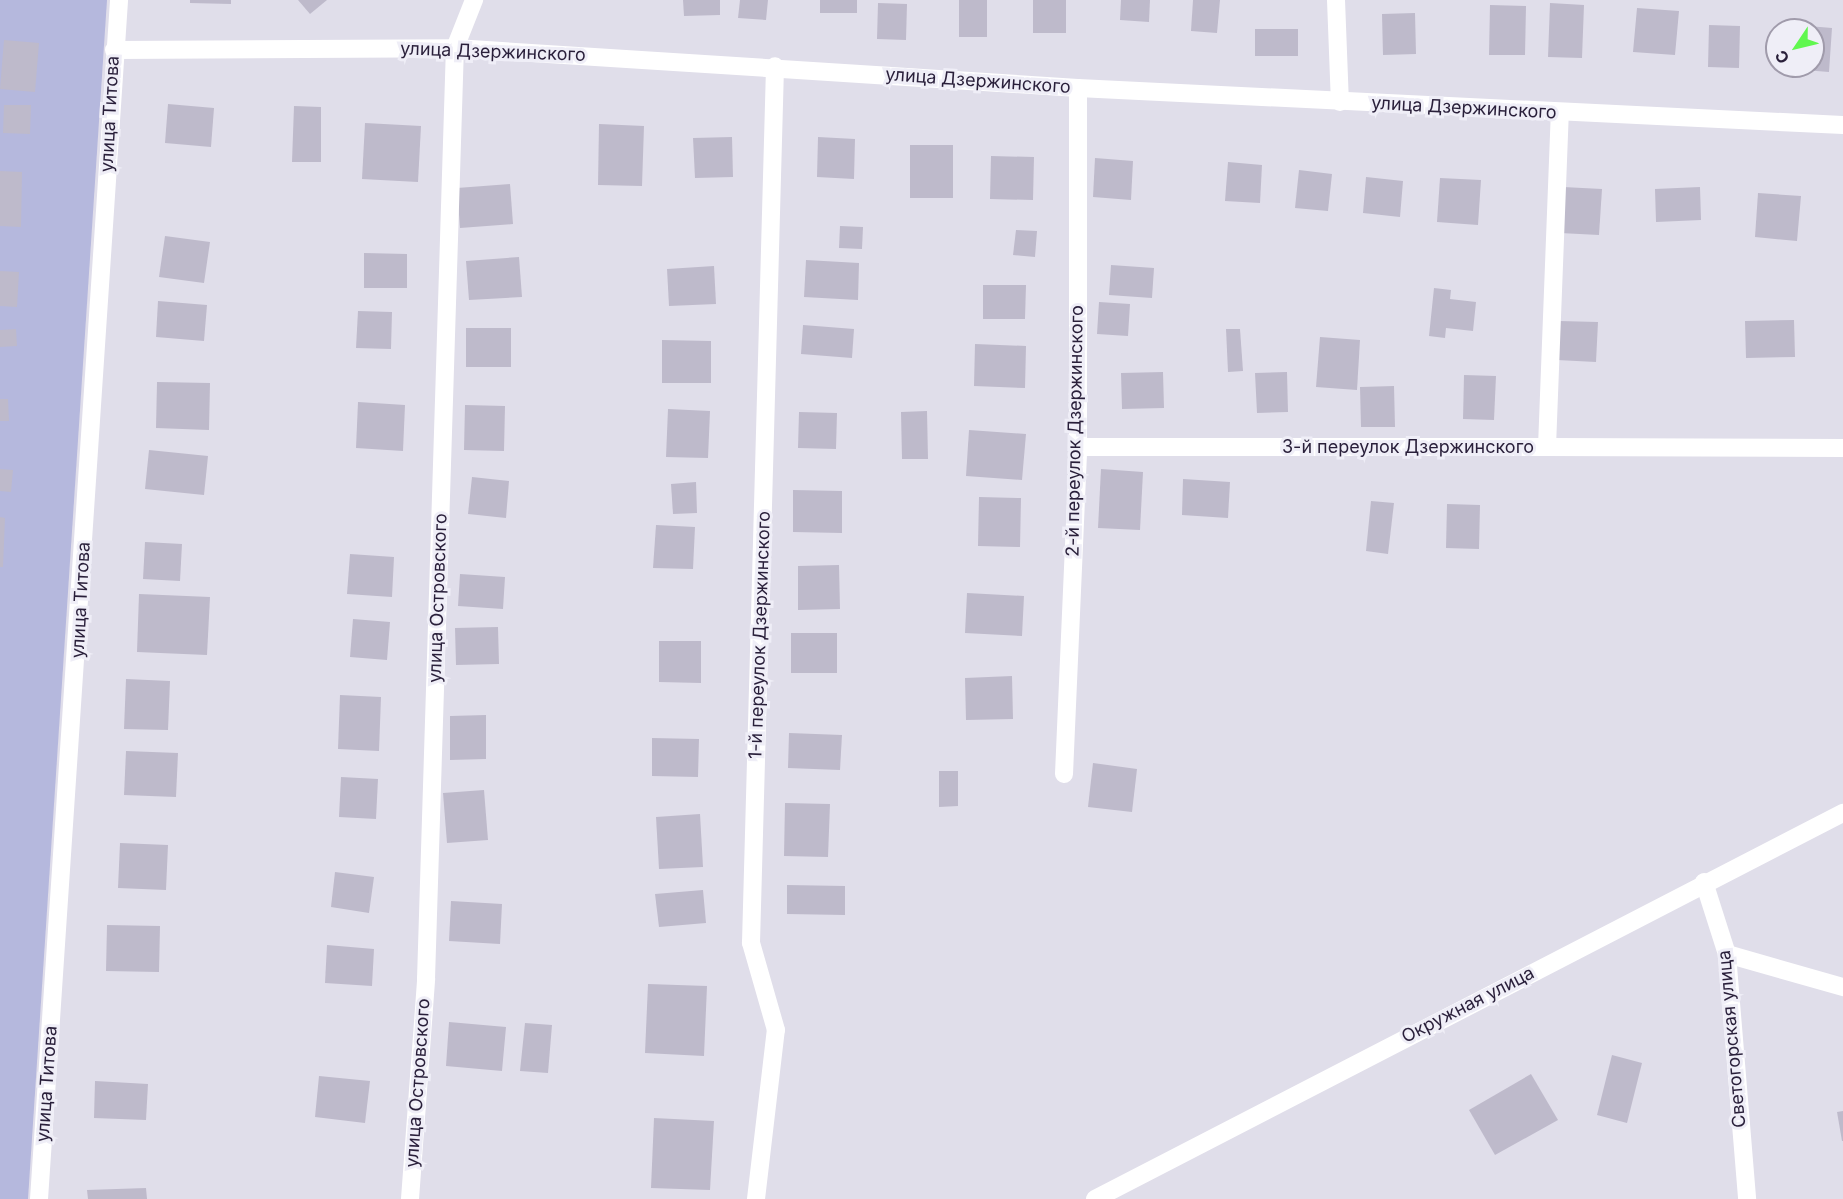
<!DOCTYPE html>
<html>
<head>
<meta charset="utf-8">
<style>
  body { margin:0 }
  #map { position:relative; width:1843px; height:1199px; overflow:hidden; background:#e0deea; font-family:Inter,sans-serif }
  div>[style] { position:absolute }
  [style*='--x'] { left:calc(var(--x)*1px); top:calc(var(--y)*1px); width:calc(var(--w)*1px); rotate:calc(var(--a)*1deg) }
  .green>* { inset:0; background:#b5b8dd }
  .building>* { inset:0; background:#bebacb }
  .minor>* { height:18px; margin:-9px; padding:0 9px; transform-origin:9px; border-radius:9px; background:#fff }
  span { translate:-50% -50%; white-space:nowrap; text-align:center; line-height:1.15; -webkit-text-stroke:6px #efeef7; paint-order:stroke }
  .street-label { font-size:18px; color:#291f3a }
  .north { position:absolute; left:1765px; top:18px; width:60px; height:60px; box-sizing:border-box; background:#efeef7; border:2px solid #a09bab; border-radius:50%; rotate:235deg; font-size:16px; font-weight:700; line-height:24px; text-align:center; color:#291f3a }
  .north::after { content:''; display:block; margin:auto; width:21px; height:27px; background:#60f74f; clip-path:polygon(50% 0,100% 100%,50% 72%,0 100%) }
</style>
</head>
<body>
<div id="map">
  <div class="green">
    <i style="clip-path:polygon(0 0,107px 0,28px 1199px,0 1199px)"></i>
  </div>
  <div class="building">
    <i style="clip-path:polygon(190px 0,231px 0,231px 4px,190px 3px)"></i>
    <i style="clip-path:polygon(298px 0,327px 0,310px 14px)"></i>
    <i style="clip-path:polygon(683px 0,720px 0,720px 15px,684px 16px)"></i>
    <i style="clip-path:polygon(740px 0,768px 0,766px 20px,738px 18px)"></i>
    <i style="clip-path:polygon(820px 0,857px 0,857px 13px,820px 13px)"></i>
    <i style="clip-path:polygon(959px 0,987px 0,987px 37px,959px 37px)"></i>
    <i style="clip-path:polygon(1033px 0,1066px 0,1066px 33px,1033px 33px)"></i>
    <i style="clip-path:polygon(1121px 0,1150px 0,1149px 22px,1120px 20px)"></i>
    <i style="clip-path:polygon(1193px 0,1220px 0,1217px 33px,1191px 31px)"></i>
    <i style="clip-path:polygon(878px 3px,907px 4px,906px 40px,877px 39px)"></i>
    <i style="clip-path:polygon(1550px 3px,1584px 5px,1582px 58px,1548px 57px)"></i>
    <i style="clip-path:polygon(1490px 5px,1526px 6px,1525px 55px,1489px 55px)"></i>
    <i style="clip-path:polygon(1637px 8px,1679px 11px,1675px 55px,1633px 52px)"></i>
    <i style="clip-path:polygon(1415px 13px,1416px 54px,1383px 55px,1382px 14px)"></i>
    <i style="clip-path:polygon(1784px 24px,1832px 28px,1829px 72px,1780px 68px,1813px 66px,1813px 30px,1783px 30px)"></i>
    <i style="clip-path:polygon(1709px 25px,1740px 26px,1739px 68px,1708px 67px)"></i>
    <i style="clip-path:polygon(1255px 29px,1298px 29px,1298px 56px,1255px 56px)"></i>
    <i style="clip-path:polygon(4px 40px,39px 43px,35px 92px,0 89px)"></i>
    <i style="clip-path:polygon(168px 104px,214px 108px,211px 147px,165px 143px)"></i>
    <i style="clip-path:polygon(4px 105px,31px 105px,30px 134px,3px 133px)"></i>
    <i style="clip-path:polygon(294px 106px,321px 107px,321px 162px,292px 162px)"></i>
    <i style="clip-path:polygon(365px 123px,421px 126px,418px 182px,362px 179px)"></i>
    <i style="clip-path:polygon(599px 124px,644px 126px,642px 186px,598px 185px)"></i>
    <i style="clip-path:polygon(732px 137px,733px 177px,695px 178px,693px 138px)"></i>
    <i style="clip-path:polygon(818px 137px,855px 139px,854px 179px,817px 177px)"></i>
    <i style="clip-path:polygon(910px 145px,953px 145px,953px 198px,910px 198px)"></i>
    <i style="clip-path:polygon(991px 156px,1034px 157px,1033px 200px,990px 199px)"></i>
    <i style="clip-path:polygon(1095px 158px,1133px 161px,1131px 200px,1093px 197px)"></i>
    <i style="clip-path:polygon(1228px 162px,1262px 165px,1260px 203px,1225px 201px)"></i>
    <i style="clip-path:polygon(1299px 170px,1332px 174px,1328px 211px,1295px 208px)"></i>
    <i style="clip-path:polygon(0 171px,22px 172px,21px 227px,0 226px)"></i>
    <i style="clip-path:polygon(1366px 177px,1403px 181px,1400px 217px,1363px 213px)"></i>
    <i style="clip-path:polygon(1440px 178px,1481px 180px,1478px 225px,1437px 222px)"></i>
    <i style="clip-path:polygon(510px 184px,513px 224px,460px 228px,457px 188px)"></i>
    <i style="clip-path:polygon(1563px 187px,1602px 189px,1599px 235px,1560px 233px)"></i>
    <i style="clip-path:polygon(1700px 187px,1701px 220px,1656px 222px,1655px 189px)"></i>
    <i style="clip-path:polygon(1758px 193px,1801px 196px,1797px 241px,1755px 237px)"></i>
    <i style="clip-path:polygon(840px 226px,863px 227px,862px 249px,839px 248px)"></i>
    <i style="clip-path:polygon(1016px 230px,1037px 231px,1035px 257px,1013px 255px)"></i>
    <i style="clip-path:polygon(165px 236px,210px 242px,204px 283px,159px 277px)"></i>
    <i style="clip-path:polygon(364px 253px,407px 254px,407px 288px,364px 288px)"></i>
    <i style="clip-path:polygon(519px 257px,522px 297px,469px 300px,466px 261px)"></i>
    <i style="clip-path:polygon(806px 260px,859px 263px,858px 300px,804px 297px)"></i>
    <i style="clip-path:polygon(1111px 265px,1154px 268px,1152px 298px,1109px 295px)"></i>
    <i style="clip-path:polygon(714px 266px,716px 304px,669px 306px,667px 269px)"></i>
    <i style="clip-path:polygon(0 271px,19px 272px,17px 307px,0 306px)"></i>
    <i style="clip-path:polygon(983px 285px,1026px 285px,1025px 319px,983px 319px)"></i>
    <i style="clip-path:polygon(1434px 288px,1451px 290px,1450px 299px,1476px 302px,1473px 331px,1446px 328px,1445px 338px,1429px 336px)"></i>
    <i style="clip-path:polygon(158px 301px,207px 305px,204px 341px,156px 337px)"></i>
    <i style="clip-path:polygon(1099px 302px,1130px 304px,1128px 336px,1097px 334px)"></i>
    <i style="clip-path:polygon(358px 311px,392px 312px,391px 349px,356px 348px)"></i>
    <i style="clip-path:polygon(1794px 320px,1795px 357px,1746px 358px,1745px 321px)"></i>
    <i style="clip-path:polygon(1559px 321px,1598px 322px,1596px 362px,1557px 360px)"></i>
    <i style="clip-path:polygon(803px 325px,854px 329px,852px 358px,801px 354px)"></i>
    <i style="clip-path:polygon(466px 328px,511px 328px,511px 367px,466px 367px)"></i>
    <i style="clip-path:polygon(16px 329px,17px 346px,0 347px,0 330px)"></i>
    <i style="clip-path:polygon(1226px 329px,1240px 329px,1243px 371px,1228px 372px)"></i>
    <i style="clip-path:polygon(1320px 337px,1360px 340px,1357px 390px,1316px 387px)"></i>
    <i style="clip-path:polygon(662px 340px,711px 341px,711px 383px,662px 383px)"></i>
    <i style="clip-path:polygon(975px 344px,1026px 346px,1025px 388px,974px 386px)"></i>
    <i style="clip-path:polygon(1163px 372px,1164px 408px,1122px 409px,1121px 373px)"></i>
    <i style="clip-path:polygon(1287px 372px,1288px 412px,1257px 413px,1255px 373px)"></i>
    <i style="clip-path:polygon(1464px 375px,1496px 376px,1494px 420px,1463px 419px)"></i>
    <i style="clip-path:polygon(157px 382px,210px 383px,209px 430px,156px 428px)"></i>
    <i style="clip-path:polygon(1394px 386px,1395px 427px,1361px 427px,1360px 387px)"></i>
    <i style="clip-path:polygon(0 399px,8px 399px,9px 421px,0 421px)"></i>
    <i style="clip-path:polygon(358px 402px,405px 405px,403px 451px,356px 448px)"></i>
    <i style="clip-path:polygon(465px 405px,505px 406px,504px 451px,464px 450px)"></i>
    <i style="clip-path:polygon(668px 409px,710px 411px,708px 458px,666px 457px)"></i>
    <i style="clip-path:polygon(927px 411px,928px 459px,902px 459px,901px 412px)"></i>
    <i style="clip-path:polygon(799px 412px,837px 413px,836px 449px,798px 448px)"></i>
    <i style="clip-path:polygon(969px 430px,1026px 434px,1022px 480px,966px 476px)"></i>
    <i style="clip-path:polygon(149px 450px,208px 456px,204px 495px,145px 489px)"></i>
    <i style="clip-path:polygon(0 469px,13px 470px,11px 492px,0 491px)"></i>
    <i style="clip-path:polygon(1101px 469px,1143px 472px,1140px 530px,1098px 528px)"></i>
    <i style="clip-path:polygon(472px 477px,509px 481px,506px 518px,468px 514px)"></i>
    <i style="clip-path:polygon(1183px 479px,1230px 482px,1228px 518px,1182px 515px)"></i>
    <i style="clip-path:polygon(696px 482px,697px 513px,673px 514px,671px 484px)"></i>
    <i style="clip-path:polygon(793px 490px,842px 491px,842px 533px,793px 532px)"></i>
    <i style="clip-path:polygon(979px 497px,1021px 498px,1020px 547px,978px 546px)"></i>
    <i style="clip-path:polygon(1371px 501px,1394px 503px,1388px 554px,1366px 551px)"></i>
    <i style="clip-path:polygon(1447px 504px,1480px 505px,1479px 549px,1446px 548px)"></i>
    <i style="clip-path:polygon(0 517px,5px 518px,3px 567px,0 567px)"></i>
    <i style="clip-path:polygon(656px 525px,695px 527px,693px 569px,653px 568px)"></i>
    <i style="clip-path:polygon(145px 542px,182px 544px,180px 581px,143px 579px)"></i>
    <i style="clip-path:polygon(350px 554px,394px 557px,392px 597px,347px 594px)"></i>
    <i style="clip-path:polygon(839px 565px,840px 609px,798px 610px,798px 566px)"></i>
    <i style="clip-path:polygon(460px 574px,505px 577px,503px 609px,458px 606px)"></i>
    <i style="clip-path:polygon(967px 593px,1024px 596px,1022px 636px,965px 633px)"></i>
    <i style="clip-path:polygon(139px 594px,210px 597px,207px 655px,137px 652px)"></i>
    <i style="clip-path:polygon(353px 619px,390px 622px,387px 660px,350px 657px)"></i>
    <i style="clip-path:polygon(498px 627px,499px 664px,456px 665px,455px 628px)"></i>
    <i style="clip-path:polygon(791px 633px,837px 633px,837px 673px,791px 673px)"></i>
    <i style="clip-path:polygon(659px 641px,701px 641px,701px 683px,659px 682px)"></i>
    <i style="clip-path:polygon(1012px 676px,1013px 719px,966px 720px,965px 678px)"></i>
    <i style="clip-path:polygon(126px 679px,170px 681px,168px 730px,124px 729px)"></i>
    <i style="clip-path:polygon(340px 695px,381px 697px,379px 751px,338px 749px)"></i>
    <i style="clip-path:polygon(486px 715px,486px 759px,450px 760px,450px 716px)"></i>
    <i style="clip-path:polygon(789px 733px,842px 735px,840px 770px,788px 768px)"></i>
    <i style="clip-path:polygon(652px 738px,699px 739px,698px 777px,652px 776px)"></i>
    <i style="clip-path:polygon(126px 751px,178px 753px,176px 797px,124px 795px)"></i>
    <i style="clip-path:polygon(1093px 763px,1137px 769px,1132px 812px,1088px 807px)"></i>
    <i style="clip-path:polygon(939px 771px,958px 771px,958px 806px,939px 807px)"></i>
    <i style="clip-path:polygon(341px 777px,378px 779px,376px 819px,339px 817px)"></i>
    <i style="clip-path:polygon(484px 790px,488px 840px,447px 843px,443px 793px)"></i>
    <i style="clip-path:polygon(785px 803px,830px 804px,828px 857px,784px 856px)"></i>
    <i style="clip-path:polygon(700px 814px,703px 867px,659px 869px,656px 817px)"></i>
    <i style="clip-path:polygon(120px 843px,168px 845px,166px 890px,118px 888px)"></i>
    <i style="clip-path:polygon(335px 872px,374px 877px,369px 913px,331px 907px)"></i>
    <i style="clip-path:polygon(787px 885px,845px 886px,845px 915px,787px 914px)"></i>
    <i style="clip-path:polygon(703px 890px,706px 923px,659px 927px,655px 894px)"></i>
    <i style="clip-path:polygon(451px 901px,502px 904px,500px 944px,449px 941px)"></i>
    <i style="clip-path:polygon(107px 925px,160px 926px,159px 972px,106px 971px)"></i>
    <i style="clip-path:polygon(327px 945px,374px 949px,372px 986px,325px 983px)"></i>
    <i style="clip-path:polygon(648px 984px,707px 986px,704px 1056px,645px 1053px)"></i>
    <i style="clip-path:polygon(449px 1022px,506px 1027px,502px 1071px,446px 1066px)"></i>
    <i style="clip-path:polygon(525px 1023px,552px 1025px,548px 1073px,520px 1071px)"></i>
    <i style="clip-path:polygon(1612px 1055px,1642px 1063px,1627px 1123px,1597px 1115px)"></i>
    <i style="clip-path:polygon(1531px 1074px,1558px 1120px,1495px 1155px,1469px 1110px)"></i>
    <i style="clip-path:polygon(319px 1076px,370px 1081px,365px 1123px,315px 1117px)"></i>
    <i style="clip-path:polygon(95px 1081px,148px 1084px,146px 1120px,94px 1118px)"></i>
    <i style="clip-path:polygon(1843px 1111px,1843px 1141px,1842px 1141px,1837px 1112px)"></i>
    <i style="clip-path:polygon(654px 1118px,714px 1121px,710px 1190px,651px 1188px)"></i>
    <i style="clip-path:polygon(146px 1188px,147px 1199px,88px 1199px,87px 1190px)"></i>
  </div>
  <div class="minor">
    <i style="--x:1336;--y:0;--w:102;--a:87.8"></i>
    <i style="--x:114;--y:50;--w:341;--a:-0.3"></i>
    <i style="--x:455;--y:48;--w:624;--a:3.67"></i>
    <i style="--x:1078;--y:88;--w:766;--a:2.77"></i>
    <i style="--x:1078;--y:447;--w:469;--a:0"></i>
    <i style="--x:1547;--y:447;--w:335;--a:-87.8"></i>
    <i style="--x:1547;--y:447;--w:296;--a:0.2"></i>
    <i style="--x:1064;--y:774;--w:327;--a:-87.5"></i>
    <i style="--x:1078;--y:447;--w:359;--a:-90"></i>
    <i style="--x:1704;--y:882;--w:76;--a:72.3"></i>
    <i style="--x:1727;--y:954;--w:246;--a:85.3"></i>
    <i style="--x:1727;--y:954;--w:121;--a:15.9"></i>
    <i style="--x:39;--y:1199;--w:1202;--a:-86.18"></i>
    <i style="--x:410;--y:1199;--w:221;--a:-85.8"></i>
    <i style="--x:426;--y:979;--w:931;--a:-88.22"></i>
    <i style="--x:455;--y:48;--w:52;--a:-68.4"></i>
    <i style="--x:756;--y:1199;--w:170;--a:-83.3"></i>
    <i style="--x:776;--y:1030;--w:91;--a:-106"></i>
    <i style="--x:751;--y:943;--w:877;--a:-88.43"></i>
    <i style="--x:1095;--y:1199;--w:842;--a:-27.3"></i>
  </div>
  <div class="street-label">
    <span style="left:493px;top:52px;rotate:2deg">улица Дзержинского</span>
    <span style="left:978px;top:81px;rotate:4deg">улица Дзержинского</span>
    <span style="left:1464px;top:108px;rotate:3deg">улица Дзержинского</span>
    <span style="left:110px;top:114px;rotate:-87deg">улица Титова</span>
    <span style="left:1075px;top:431px;rotate:-89deg">2-й переулок Дзержинского</span>
    <span style="left:1408px;top:447px">3-й переулок Дзержинского</span>
    <span style="left:438px;top:598px;rotate:-88deg">улица Островского</span>
    <span style="left:81px;top:600px;rotate:-87deg">улица Титова</span>
    <span style="left:760px;top:635px;rotate:-88deg">1-й переулок Дзержинского</span>
    <span style="left:1468px;top:1005px;rotate:-27deg">Окружная улица</span>
    <span style="left:1732px;top:1039px;rotate:-95deg">Светогорская улица</span>
    <span style="left:418px;top:1083px;rotate:-86deg">улица Островского</span>
    <span style="left:47px;top:1084px;rotate:-86deg">улица Титова</span>
  </div>
  <div class="north">С</div>
</div>
</body>
</html>
